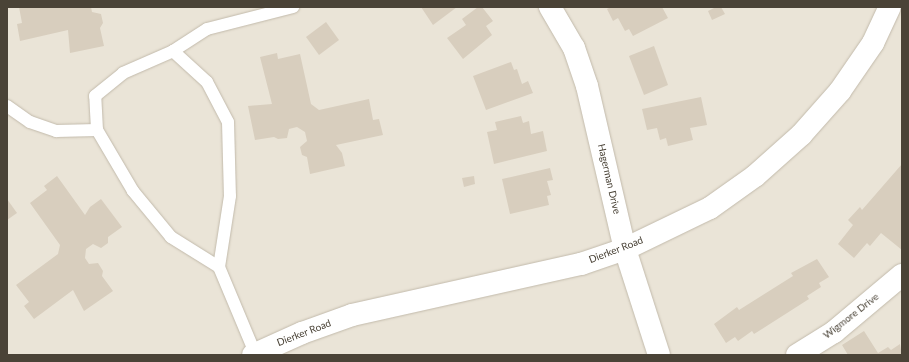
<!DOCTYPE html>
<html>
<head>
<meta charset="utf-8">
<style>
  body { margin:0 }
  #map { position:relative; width:909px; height:362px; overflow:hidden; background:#f6f2ea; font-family:Lato,sans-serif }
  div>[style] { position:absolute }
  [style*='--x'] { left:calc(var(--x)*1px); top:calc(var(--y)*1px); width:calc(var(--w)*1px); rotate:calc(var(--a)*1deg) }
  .residential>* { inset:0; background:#eae4d7 }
  .building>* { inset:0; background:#d8cebe }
  .roads { filter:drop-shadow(0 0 1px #c2baab) drop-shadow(0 0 1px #c2baab) }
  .lane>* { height:12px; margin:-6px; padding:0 6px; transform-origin:6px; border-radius:6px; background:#fff }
  .street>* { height:22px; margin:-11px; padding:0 11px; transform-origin:11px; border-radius:11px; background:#fff }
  span { translate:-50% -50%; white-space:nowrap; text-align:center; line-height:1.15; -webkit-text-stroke:3px #fff; paint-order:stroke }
  .street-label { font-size:10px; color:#4a4337 }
  .frame { position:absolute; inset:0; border:8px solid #4a4337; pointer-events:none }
</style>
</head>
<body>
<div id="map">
  <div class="residential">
    <i style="clip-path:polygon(7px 7px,902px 7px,902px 355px,7px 355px)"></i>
  </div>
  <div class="building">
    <i style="clip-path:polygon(19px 7px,91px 7px,92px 12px,101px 14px,103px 23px,100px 28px,104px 46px,70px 53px,68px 30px,20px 41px,17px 24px,22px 23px)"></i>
    <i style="clip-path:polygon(421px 7px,457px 7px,433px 25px)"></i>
    <i style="clip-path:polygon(478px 7px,482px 7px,493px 21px,486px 26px,492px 35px,463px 59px,447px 38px,466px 25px,462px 19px)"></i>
    <i style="clip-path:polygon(611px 7px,662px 7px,668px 18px,633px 36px,629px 29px,625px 31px,618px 18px,613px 21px,607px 9px)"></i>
    <i style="clip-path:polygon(716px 7px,721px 7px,725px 14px,712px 20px,708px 11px)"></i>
    <i style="clip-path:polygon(326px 22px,339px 40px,319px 55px,306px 37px)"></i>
    <i style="clip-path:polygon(654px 46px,668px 85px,644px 95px,629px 56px)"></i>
    <i style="clip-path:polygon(277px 53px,278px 59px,300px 54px,311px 104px,319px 110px,369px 99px,373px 120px,379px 119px,383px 135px,336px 145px,342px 153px,345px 166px,310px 174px,307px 157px,302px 155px,300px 147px,307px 141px,305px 132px,297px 127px,289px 129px,287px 138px,278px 139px,274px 137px,255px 140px,248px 106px,272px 104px,260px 57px)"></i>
    <i style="clip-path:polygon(511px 62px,514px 70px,517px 69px,522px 84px,528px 81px,533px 93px,486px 110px,473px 76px)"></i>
    <i style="clip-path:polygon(701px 97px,707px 125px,690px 128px,693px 140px,668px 146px,666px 138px,660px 140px,657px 128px,647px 130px,642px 109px)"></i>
    <i style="clip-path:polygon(521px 116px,523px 123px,529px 121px,531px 134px,543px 131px,547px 151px,494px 164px,487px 132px,497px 130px,495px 122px)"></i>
    <i style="clip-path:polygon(902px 164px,902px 250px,881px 233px,870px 246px,867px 243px,854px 258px,838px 244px,853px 225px,848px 220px,860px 207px,862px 210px)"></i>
    <i style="clip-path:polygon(550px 168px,553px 180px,547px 181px,551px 195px,547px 196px,549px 205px,510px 214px,502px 179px)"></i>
    <i style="clip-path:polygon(57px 176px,85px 215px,90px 207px,101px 199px,122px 227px,108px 237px,108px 243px,101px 248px,93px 244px,86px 249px,85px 258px,89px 264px,98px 263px,103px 271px,102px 276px,113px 291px,84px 311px,73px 290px,34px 319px,24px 306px,29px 302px,16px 285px,58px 254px,60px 245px,30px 203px,47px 190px,44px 186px)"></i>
    <i style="clip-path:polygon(474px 176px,475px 184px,464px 187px,462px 178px)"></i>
    <i style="clip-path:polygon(7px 199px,17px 213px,7px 220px)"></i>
    <i style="clip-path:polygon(817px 259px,829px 277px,819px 283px,821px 287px,807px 296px,809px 299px,754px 334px,752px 331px,738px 341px,735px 337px,726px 343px,714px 324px,737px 307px,739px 310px,793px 276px,791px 273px)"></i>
    <i style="clip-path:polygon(864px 331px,878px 353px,888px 347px,891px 350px,900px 344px,902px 355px,848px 355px,842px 345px)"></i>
  </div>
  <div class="roads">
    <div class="lane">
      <i style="--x:173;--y:51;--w:40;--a:-32.9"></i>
      <i style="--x:207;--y:29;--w:89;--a:-14.3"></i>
      <i style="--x:7;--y:106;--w:28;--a:35"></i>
      <i style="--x:30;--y:122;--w:28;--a:19"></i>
      <i style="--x:56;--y:131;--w:41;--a:-1.4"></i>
      <i style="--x:219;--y:267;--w:57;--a:-148"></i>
      <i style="--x:171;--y:237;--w:60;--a:-129.6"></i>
      <i style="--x:133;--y:191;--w:71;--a:-120.5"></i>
      <i style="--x:97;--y:130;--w:34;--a:-93"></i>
      <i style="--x:95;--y:96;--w:36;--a:-39"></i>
      <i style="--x:123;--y:73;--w:55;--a:-23.7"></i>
      <i style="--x:173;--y:51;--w:46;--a:42.4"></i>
      <i style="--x:207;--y:82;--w:45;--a:62.3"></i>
      <i style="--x:228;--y:122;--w:74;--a:88.5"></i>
      <i style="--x:230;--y:196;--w:72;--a:98.8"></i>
      <i style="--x:219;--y:267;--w:93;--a:67.3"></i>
    </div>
    <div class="street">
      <i style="--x:550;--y:7;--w:48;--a:59.7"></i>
      <i style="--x:574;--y:48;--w:40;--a:71.1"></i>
      <i style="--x:587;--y:86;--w:167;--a:76.9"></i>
      <i style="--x:625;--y:249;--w:111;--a:72.2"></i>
      <i style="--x:253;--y:355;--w:54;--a:-24.2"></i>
      <i style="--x:302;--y:333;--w:53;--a:-19.8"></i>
      <i style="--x:352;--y:315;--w:235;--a:-12.6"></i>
      <i style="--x:581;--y:264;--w:46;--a:-18.8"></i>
      <i style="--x:625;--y:249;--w:94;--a:-25.8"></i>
      <i style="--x:710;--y:208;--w:55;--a:-35.4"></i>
      <i style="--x:755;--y:176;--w:62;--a:-41.7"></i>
      <i style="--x:801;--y:135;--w:59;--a:-48.4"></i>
      <i style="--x:840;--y:91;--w:58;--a:-55.5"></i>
      <i style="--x:873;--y:43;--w:40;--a:-65"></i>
      <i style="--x:797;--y:355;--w:44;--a:-31.9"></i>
      <i style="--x:834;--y:332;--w:89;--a:-40"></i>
    </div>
  </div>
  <div class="street-label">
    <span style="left:609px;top:179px;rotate:77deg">Hagerman Drive</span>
    <span style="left:616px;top:250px;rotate:-21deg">Dierker Road</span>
    <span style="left:851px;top:316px;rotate:-38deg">Wigmore Drive</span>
    <span style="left:304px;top:333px;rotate:-21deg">Dierker Road</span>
  </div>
  <div class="frame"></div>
</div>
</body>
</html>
